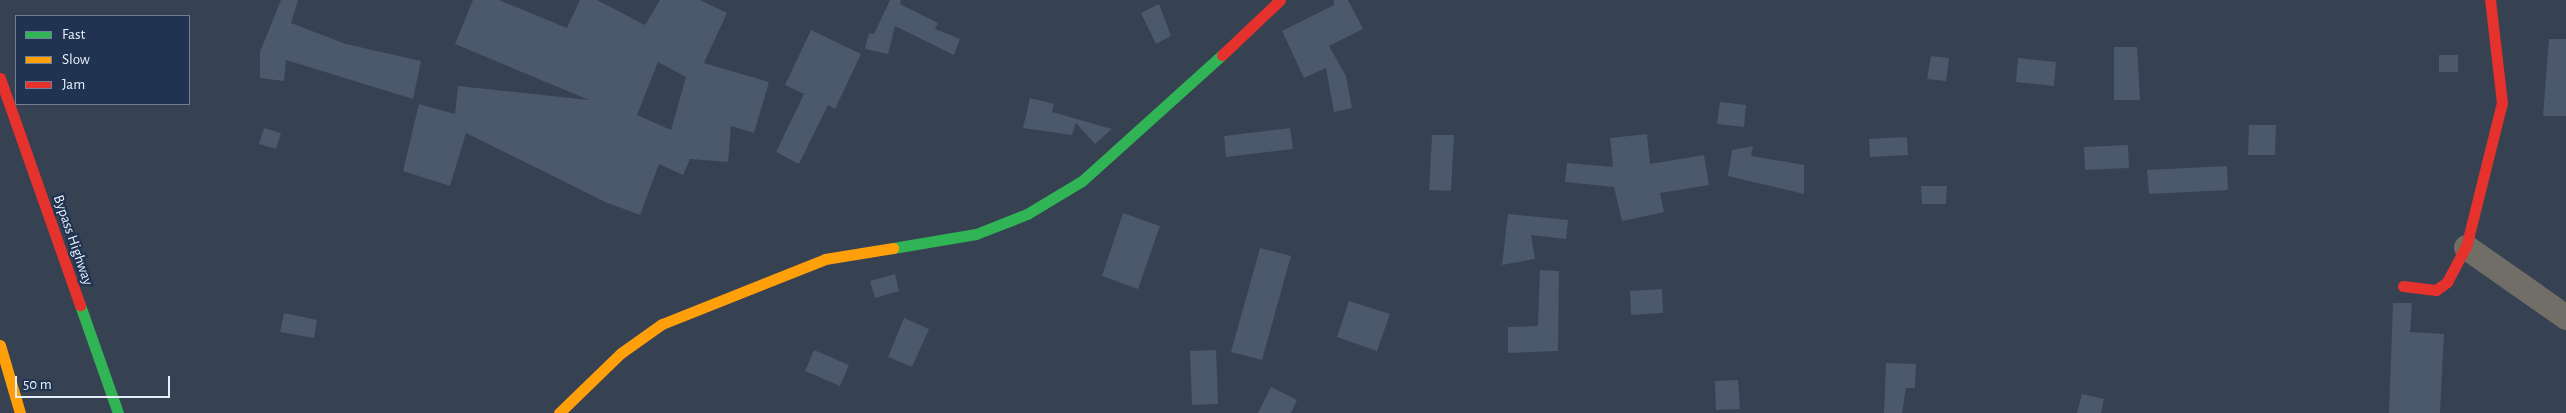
<!DOCTYPE html>
<html>
<head>
<meta charset="utf-8">
<style>
  body { margin:0 }
  #map { position:relative; width:2566px; height:413px; overflow:hidden; background:#364151; font-family:"Alegreya Sans",sans-serif }
  div>[style] { position:absolute }
  [style*='--x'] { left:calc(var(--x)*1px); top:calc(var(--y)*1px); width:calc(var(--w)*1px); rotate:calc(var(--a)*1deg) }
  .building>* { inset:0; background:#4c586b }
  .street>* { height:25px; margin:-12.5px; padding:0 12.5px; transform-origin:12.5px; border-radius:12.5px; background:#716d67 }
  .fast>* { height:11px; margin:-5.5px; padding:0 5.5px; transform-origin:5.5px; border-radius:5.5px; background:#30b455 }
  .slow>* { height:11px; margin:-5.5px; padding:0 5.5px; transform-origin:5.5px; border-radius:5.5px; background:#ff9f0a }
  .jam>* { height:11px; margin:-5.5px; padding:0 5.5px; transform-origin:5.5px; border-radius:5.5px; background:#e5322d }
  span { translate:-50% -50%; white-space:nowrap; text-align:center; line-height:1.15; -webkit-text-stroke:4.5px #203452; paint-order:stroke }
  .street-label { font-size:15px; color:#e8effb }
  .legend { position:absolute; left:15px; top:15px; width:175px; height:90px; box-sizing:border-box; background:#203452; border:1px solid #707f96; margin:0; padding:6px 9px; list-style:none; font-size:15px; color:#e8effb }
  .legend li { display:flex; align-items:center; gap:10px; height:25px }
  .legend b { width:25px; border:1px solid #707f96 }
  .scale { position:absolute; left:15px; top:376px; width:155px; height:22px; box-sizing:border-box; border:2px solid #e8effb; border-top:0; padding-left:6px; font-size:15px; line-height:18px; white-space:nowrap; color:#e8effb; -webkit-text-stroke:4px #203452; paint-order:stroke }
</style>
</head>
<body>
<div id="map">
  <div class="building">
    <i style="clip-path:polygon(281px 0,298px 0,291px 23px,346px 44px,421px 61px,413px 99px,286px 60px,284px 81px,260px 78px,260px 52px)"></i>
    <i style="clip-path:polygon(evenodd,473px 0,499px 0,567px 28px,580px 0,597px 0,645px 25px,660px 0,700px 0,727px 13px,704px 63px,769px 82px,754px 133px,731px 126px,728px 162px,690px 159px,683px 175px,659px 164px,640px 215px,605px 202px,466px 133px,450px 186px,403px 171px,419px 104px,455px 114px,458px 86px,589px 100px,455px 44px,473px 0,658px 62px,686px 77px,671px 130px,637px 115px,658px 62px)"></i>
    <i style="clip-path:polygon(890px 0,901px 0,900px 4px,938px 23px,935px 29px,960px 39px,954px 55px,895px 26px,888px 54px,865px 49px,869px 33px,874px 34px)"></i>
    <i style="clip-path:polygon(1334px 0,1348px 0,1363px 29px,1329px 46px,1346px 76px,1352px 108px,1334px 112px,1326px 68px,1304px 78px,1282px 31px,1334px 5px)"></i>
    <i style="clip-path:polygon(1159px 4px,1171px 36px,1156px 44px,1141px 13px)"></i>
    <i style="clip-path:polygon(811px 30px,861px 54px,835px 109px,828px 105px,799px 164px,776px 152px,804px 94px,785px 85px)"></i>
    <i style="clip-path:polygon(2549px 39px,2566px 39px,2566px 116px,2543px 116px)"></i>
    <i style="clip-path:polygon(2114px 47px,2137px 47px,2140px 100px,2114px 100px)"></i>
    <i style="clip-path:polygon(2439px 55px,2458px 55px,2458px 72px,2439px 72px)"></i>
    <i style="clip-path:polygon(1931px 56px,1949px 58px,1946px 81px,1927px 79px)"></i>
    <i style="clip-path:polygon(2018px 58px,2056px 62px,2054px 86px,2016px 82px)"></i>
    <i style="clip-path:polygon(1030px 98px,1054px 104px,1052px 112px,1112px 129px,1095px 144px,1076px 123px,1072px 135px,1023px 128px)"></i>
    <i style="clip-path:polygon(1720px 102px,1746px 105px,1744px 127px,1717px 124px)"></i>
    <i style="clip-path:polygon(2249px 125px,2276px 125px,2275px 155px,2248px 155px)"></i>
    <i style="clip-path:polygon(264px 128px,281px 133px,276px 149px,259px 144px)"></i>
    <i style="clip-path:polygon(1290px 128px,1293px 149px,1226px 157px,1224px 136px)"></i>
    <i style="clip-path:polygon(1647px 134px,1650px 164px,1704px 155px,1709px 185px,1660px 193px,1664px 212px,1622px 221px,1614px 187px,1565px 182px,1567px 163px,1613px 167px,1610px 138px)"></i>
    <i style="clip-path:polygon(1432px 135px,1454px 135px,1451px 191px,1429px 190px)"></i>
    <i style="clip-path:polygon(1907px 137px,1908px 155px,1870px 157px,1869px 139px)"></i>
    <i style="clip-path:polygon(2128px 145px,2129px 168px,2085px 170px,2084px 147px)"></i>
    <i style="clip-path:polygon(1753px 146px,1751px 156px,1804px 165px,1804px 194px,1728px 176px,1732px 150px)"></i>
    <i style="clip-path:polygon(2227px 166px,2228px 190px,2149px 194px,2147px 170px)"></i>
    <i style="clip-path:polygon(1921px 186px,1947px 186px,1946px 204px,1922px 204px)"></i>
    <i style="clip-path:polygon(1123px 213px,1160px 226px,1138px 289px,1102px 276px)"></i>
    <i style="clip-path:polygon(1508px 214px,1568px 220px,1566px 239px,1531px 235px,1535px 259px,1502px 265px)"></i>
    <i style="clip-path:polygon(1260px 248px,1291px 256px,1262px 360px,1231px 352px)"></i>
    <i style="clip-path:polygon(1540px 270px,1559px 271px,1558px 351px,1508px 353px,1508px 327px,1538px 326px)"></i>
    <i style="clip-path:polygon(895px 274px,899px 291px,875px 298px,870px 281px)"></i>
    <i style="clip-path:polygon(1662px 289px,1663px 313px,1631px 315px,1630px 291px)"></i>
    <i style="clip-path:polygon(1349px 301px,1390px 314px,1377px 351px,1337px 337px)"></i>
    <i style="clip-path:polygon(2393px 303px,2412px 303px,2410px 332px,2444px 334px,2440px 413px,2389px 413px)"></i>
    <i style="clip-path:polygon(284px 313px,317px 320px,314px 338px,280px 332px)"></i>
    <i style="clip-path:polygon(904px 318px,929px 329px,912px 367px,888px 357px)"></i>
    <i style="clip-path:polygon(814px 350px,849px 365px,840px 386px,805px 371px)"></i>
    <i style="clip-path:polygon(1216px 350px,1218px 404px,1192px 405px,1190px 351px)"></i>
    <i style="clip-path:polygon(1886px 363px,1916px 364px,1915px 388px,1906px 388px,1902px 413px,1884px 413px)"></i>
    <i style="clip-path:polygon(1738px 380px,1740px 409px,1716px 410px,1715px 381px)"></i>
    <i style="clip-path:polygon(1271px 387px,1297px 400px,1291px 413px,1258px 413px)"></i>
    <i style="clip-path:polygon(2082px 394px,2104px 399px,2101px 413px,2077px 413px)"></i>
  </div>
  <div class="street">
    <i style="--x:2466;--y:247;--w:122;--a:35"></i>
  </div>
  <div class="fast">
    <i style="--x:893;--y:248;--w:84;--a:-9.6"></i>
    <i style="--x:976;--y:234;--w:55;--a:-21.4"></i>
    <i style="--x:1027;--y:214;--w:64;--a:-31"></i>
    <i style="--x:1082;--y:181;--w:188;--a:-42"></i>
    <i style="--x:80;--y:305;--w:114;--a:70.6"></i>
  </div>
  <div class="slow">
    <i style="--x:0;--y:345;--w:71;--a:73.6"></i>
    <i style="--x:559;--y:413;--w:86;--a:-44.1"></i>
    <i style="--x:621;--y:353;--w:50;--a:-35.3"></i>
    <i style="--x:662;--y:324;--w:175;--a:-21.7"></i>
    <i style="--x:825;--y:259;--w:69;--a:-9.2"></i>
  </div>
  <div class="jam">
    <i style="--x:1222;--y:55;--w:80;--a:-43.5"></i>
    <i style="--x:0;--y:78;--w:241;--a:70.6"></i>
    <i style="--x:2403;--y:286;--w:33;--a:7"></i>
    <i style="--x:2436;--y:290;--w:14;--a:-36"></i>
    <i style="--x:2447;--y:282;--w:40;--a:-62"></i>
    <i style="--x:2466;--y:247;--w:148;--a:-76"></i>
    <i style="--x:2502;--y:103;--w:104;--a:-96.6"></i>
  </div>
  <div class="street-label">
    <span style="left:73px;top:240px;rotate:71deg">Bypass Highway</span>
  </div>
  <ul class="legend">
  <li><b style="height:6px;background:#30b455"></b>Fast</li>
  <li><b style="height:6px;background:#ff9f0a"></b>Slow</li>
  <li><b style="height:6px;background:#e5322d"></b>Jam</li>
  </ul>
  <div class="scale">50 m</div>
</div>
</body>
</html>
